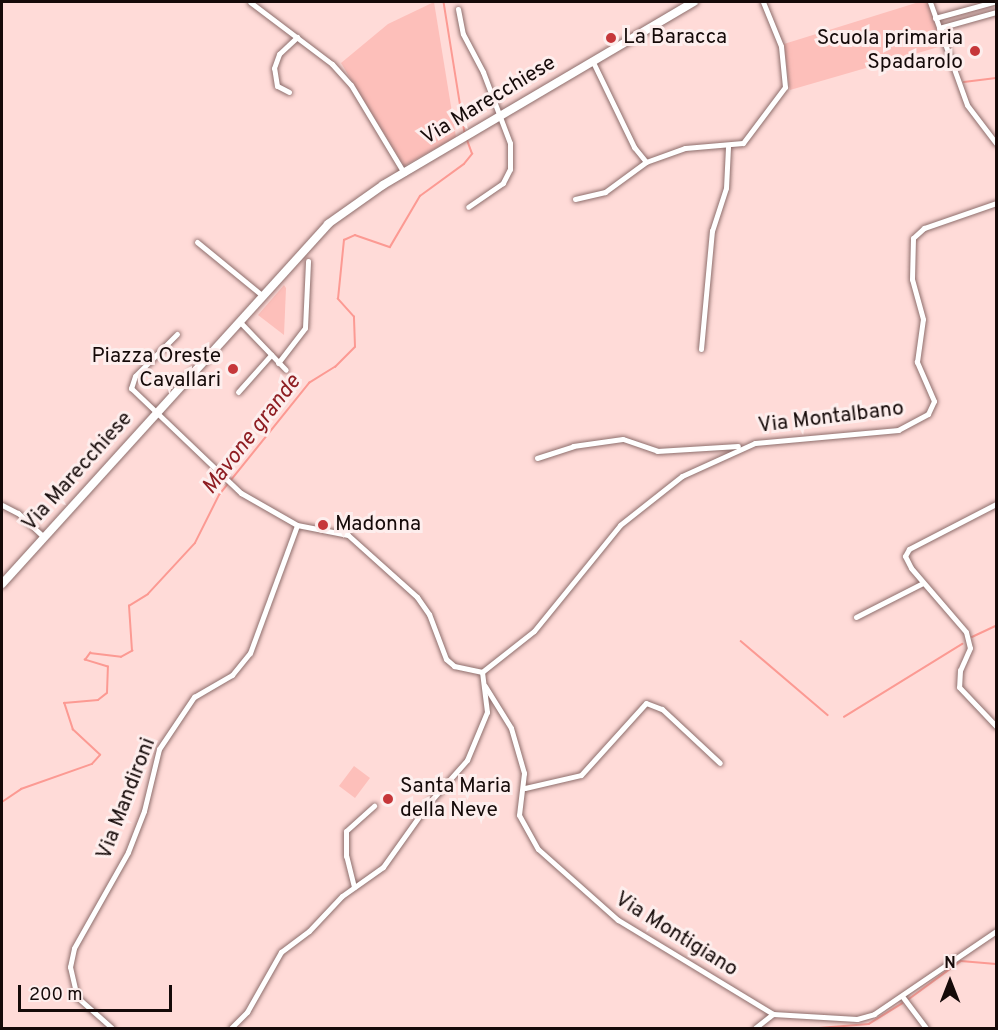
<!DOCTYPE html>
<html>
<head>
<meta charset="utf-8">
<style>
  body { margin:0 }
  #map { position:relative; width:998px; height:1030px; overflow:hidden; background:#ffdbd8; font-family:Overpass,sans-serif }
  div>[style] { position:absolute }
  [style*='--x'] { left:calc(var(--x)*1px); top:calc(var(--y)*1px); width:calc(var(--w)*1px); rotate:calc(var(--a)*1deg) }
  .green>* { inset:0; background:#fdbfba }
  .stream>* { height:1.5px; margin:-0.75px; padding:0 0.75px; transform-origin:0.75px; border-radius:0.75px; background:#fc9a93 }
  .roads { filter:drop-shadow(0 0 2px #8e6e6c) drop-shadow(0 0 2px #8e6e6c) }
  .street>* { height:5px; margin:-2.5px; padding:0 2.5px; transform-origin:2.5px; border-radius:2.5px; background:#fff }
  .primary>* { height:8px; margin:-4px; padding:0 4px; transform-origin:4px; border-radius:4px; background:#fff }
  .dots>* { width:16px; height:16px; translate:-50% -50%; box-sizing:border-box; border:3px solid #fdeeed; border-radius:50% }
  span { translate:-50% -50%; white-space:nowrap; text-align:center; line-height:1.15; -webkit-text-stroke:6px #fdeeed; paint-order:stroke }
  .poi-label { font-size:21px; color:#150a09 }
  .left { translate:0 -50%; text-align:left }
  .right { translate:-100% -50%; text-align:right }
  .street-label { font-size:21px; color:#150a09 }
  .water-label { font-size:22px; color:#8e1c21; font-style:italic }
  .frame { position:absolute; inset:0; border:3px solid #150a09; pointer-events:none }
  .north { position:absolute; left:920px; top:952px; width:60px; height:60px; -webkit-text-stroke:4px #fdeeed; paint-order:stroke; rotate:0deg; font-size:16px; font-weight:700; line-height:24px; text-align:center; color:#150a09 }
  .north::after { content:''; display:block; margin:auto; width:21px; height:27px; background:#150a09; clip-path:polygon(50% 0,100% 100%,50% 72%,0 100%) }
  .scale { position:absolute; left:18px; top:985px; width:154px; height:27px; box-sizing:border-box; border:3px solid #150a09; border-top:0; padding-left:8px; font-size:18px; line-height:21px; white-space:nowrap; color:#150a09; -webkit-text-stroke:4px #fdeeed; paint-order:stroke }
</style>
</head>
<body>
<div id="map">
  <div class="green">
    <i style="clip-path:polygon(434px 2px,456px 137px,404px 166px,341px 63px,388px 24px)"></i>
    <i style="clip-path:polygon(919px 2px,928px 2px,942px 46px,790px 90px,784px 44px)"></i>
    <i style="clip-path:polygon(284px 285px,286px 288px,284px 335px,258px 315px)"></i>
    <i style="clip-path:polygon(354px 766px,370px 778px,355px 798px,339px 786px)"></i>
  </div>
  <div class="stream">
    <i style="--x:444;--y:2;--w:133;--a:80.9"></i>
    <i style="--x:964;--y:82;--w:32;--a:-7"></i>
    <i style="--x:972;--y:637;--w:26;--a:-25"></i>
    <i style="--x:741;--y:641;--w:114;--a:40.4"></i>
    <i style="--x:844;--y:717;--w:139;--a:-31.7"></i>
    <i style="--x:2;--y:802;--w:23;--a:-34"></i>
    <i style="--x:21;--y:789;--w:75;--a:-19.4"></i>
    <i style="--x:92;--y:764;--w:12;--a:-48"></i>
    <i style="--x:100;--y:755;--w:37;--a:-137"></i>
    <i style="--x:73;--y:730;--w:28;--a:-108"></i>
    <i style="--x:64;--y:703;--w:34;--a:-5"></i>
    <i style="--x:98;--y:700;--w:11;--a:-38"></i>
    <i style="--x:107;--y:693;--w:26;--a:-88"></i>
    <i style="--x:108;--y:667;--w:24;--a:-163"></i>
    <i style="--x:85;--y:660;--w:9;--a:-54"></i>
    <i style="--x:90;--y:653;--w:31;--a:7"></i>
    <i style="--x:121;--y:657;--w:13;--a:-29"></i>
    <i style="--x:132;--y:651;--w:45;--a:-93.8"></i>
    <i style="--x:129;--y:606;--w:22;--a:-32"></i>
    <i style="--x:148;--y:594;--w:69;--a:-47.3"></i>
    <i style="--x:195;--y:543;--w:54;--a:-63.4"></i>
    <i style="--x:219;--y:495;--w:144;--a:-51.2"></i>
    <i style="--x:309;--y:383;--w:31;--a:-32"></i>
    <i style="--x:335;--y:367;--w:28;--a:-45"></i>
    <i style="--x:355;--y:347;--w:30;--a:-92"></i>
    <i style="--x:354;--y:317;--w:24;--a:-132"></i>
    <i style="--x:338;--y:299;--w:59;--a:-84.2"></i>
    <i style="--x:344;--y:240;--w:12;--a:-24"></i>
    <i style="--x:355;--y:235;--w:37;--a:19"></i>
    <i style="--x:390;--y:247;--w:59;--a:-59.5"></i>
    <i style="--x:420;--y:196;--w:54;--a:-36"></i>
    <i style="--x:464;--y:164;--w:13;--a:-51"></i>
    <i style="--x:472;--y:154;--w:15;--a:-110"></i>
    <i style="--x:909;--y:999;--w:64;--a:-36.2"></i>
    <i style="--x:961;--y:961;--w:35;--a:5"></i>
    <i style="--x:819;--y:1028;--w:50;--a:-4.6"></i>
    <i style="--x:869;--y:1024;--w:39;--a:-32"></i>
  </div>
  <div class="roads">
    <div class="street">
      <i style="--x:250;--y:2;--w:103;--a:37.1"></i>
      <i style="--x:332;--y:64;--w:28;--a:48"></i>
      <i style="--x:351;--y:85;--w:103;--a:58.9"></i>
      <i style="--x:930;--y:2;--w:109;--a:70.2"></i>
      <i style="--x:967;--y:105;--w:48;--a:52.7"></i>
      <i style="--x:458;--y:9;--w:25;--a:79"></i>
      <i style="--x:463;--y:34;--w:43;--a:62.2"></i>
      <i style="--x:483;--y:72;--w:76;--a:69.2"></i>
      <i style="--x:510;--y:143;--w:26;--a:90"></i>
      <i style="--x:510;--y:169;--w:16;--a:117"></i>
      <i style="--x:503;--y:183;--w:42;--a:145.6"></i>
      <i style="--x:935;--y:18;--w:60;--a:-15.4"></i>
      <i style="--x:939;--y:28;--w:59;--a:-15.7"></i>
      <i style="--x:592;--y:60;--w:97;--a:64.2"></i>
      <i style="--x:634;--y:147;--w:19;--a:51"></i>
      <i style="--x:646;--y:162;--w:41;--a:-19.7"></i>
      <i style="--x:685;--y:148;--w:58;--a:-4.9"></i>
      <i style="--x:743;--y:143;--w:70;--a:-53.1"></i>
      <i style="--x:785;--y:87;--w:41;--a:-95.6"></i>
      <i style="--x:781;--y:46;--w:48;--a:-112.2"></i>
      <i style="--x:289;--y:92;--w:13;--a:-153"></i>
      <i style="--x:277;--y:86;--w:18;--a:-99"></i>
      <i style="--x:274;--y:68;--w:15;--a:-70"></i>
      <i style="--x:279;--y:54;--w:25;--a:-43"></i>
      <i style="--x:575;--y:199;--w:31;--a:-13"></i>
      <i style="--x:605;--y:192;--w:51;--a:-36.2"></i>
      <i style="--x:197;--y:242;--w:85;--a:39.3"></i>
      <i style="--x:240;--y:322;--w:66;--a:46.2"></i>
      <i style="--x:177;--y:334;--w:59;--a:135"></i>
      <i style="--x:135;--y:376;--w:13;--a:108"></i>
      <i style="--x:131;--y:388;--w:152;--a:43.7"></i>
      <i style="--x:241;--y:493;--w:64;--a:29.7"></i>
      <i style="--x:297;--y:525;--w:52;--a:11.1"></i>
      <i style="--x:348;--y:535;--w:93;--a:41.9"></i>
      <i style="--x:417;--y:597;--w:21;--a:55"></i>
      <i style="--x:429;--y:614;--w:48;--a:69.3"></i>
      <i style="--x:446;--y:659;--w:11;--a:41"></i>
      <i style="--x:454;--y:666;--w:29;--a:12"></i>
      <i style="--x:701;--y:349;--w:119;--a:-84.7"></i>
      <i style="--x:712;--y:231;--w:45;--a:-72"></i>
      <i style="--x:726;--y:188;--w:41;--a:-87.2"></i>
      <i style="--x:278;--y:363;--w:44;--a:-52.4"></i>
      <i style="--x:305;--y:328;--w:67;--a:-87.4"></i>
      <i style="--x:238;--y:392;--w:50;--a:-48.3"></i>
      <i style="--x:537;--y:458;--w:38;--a:-18"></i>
      <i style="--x:573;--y:446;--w:50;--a:-8"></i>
      <i style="--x:623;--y:439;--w:36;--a:19"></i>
      <i style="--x:657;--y:451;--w:81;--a:-3.5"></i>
      <i style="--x:996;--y:504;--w:98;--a:152.7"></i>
      <i style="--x:909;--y:549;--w:8;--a:120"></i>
      <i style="--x:905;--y:556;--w:13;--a:63"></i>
      <i style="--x:911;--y:568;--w:84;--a:49.3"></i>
      <i style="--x:966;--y:632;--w:16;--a:76"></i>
      <i style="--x:970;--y:648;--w:24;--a:114"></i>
      <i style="--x:960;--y:670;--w:17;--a:93"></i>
      <i style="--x:959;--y:687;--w:54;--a:46.5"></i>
      <i style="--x:2;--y:505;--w:18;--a:27"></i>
      <i style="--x:18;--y:513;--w:35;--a:43"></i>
      <i style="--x:856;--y:617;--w:75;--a:-26.9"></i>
      <i style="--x:482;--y:672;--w:66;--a:-38.3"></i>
      <i style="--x:534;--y:631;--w:136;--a:-50.9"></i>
      <i style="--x:620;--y:525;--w:79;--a:-38.3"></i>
      <i style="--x:682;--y:476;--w:80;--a:-24.3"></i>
      <i style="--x:755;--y:443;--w:144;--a:-5.2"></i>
      <i style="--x:898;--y:430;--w:34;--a:-28"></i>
      <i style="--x:928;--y:414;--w:14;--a:-65"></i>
      <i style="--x:934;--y:401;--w:43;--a:-113.6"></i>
      <i style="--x:917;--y:362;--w:43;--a:-82.1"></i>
      <i style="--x:923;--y:319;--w:41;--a:-105.4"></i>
      <i style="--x:912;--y:279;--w:41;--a:-88.6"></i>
      <i style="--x:913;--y:238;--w:15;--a:-42"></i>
      <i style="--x:924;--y:228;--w:76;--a:-19.1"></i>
      <i style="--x:485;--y:686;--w:49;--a:58.2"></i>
      <i style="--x:511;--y:728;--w:47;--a:73.9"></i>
      <i style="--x:524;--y:773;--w:42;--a:96.8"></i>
      <i style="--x:519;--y:815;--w:39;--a:61"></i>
      <i style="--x:538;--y:849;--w:107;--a:41.6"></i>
      <i style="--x:618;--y:920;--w:181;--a:31.2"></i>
      <i style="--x:525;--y:788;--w:57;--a:-13.1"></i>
      <i style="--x:581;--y:775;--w:97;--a:-47.9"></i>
      <i style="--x:646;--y:703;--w:17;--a:21"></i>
      <i style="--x:662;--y:709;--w:79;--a:43"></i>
      <i style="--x:354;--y:887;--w:32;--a:-104"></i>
      <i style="--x:346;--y:856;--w:25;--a:-90"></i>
      <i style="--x:346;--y:831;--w:38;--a:-42"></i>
      <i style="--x:902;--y:996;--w:40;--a:53"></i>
      <i style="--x:112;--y:1028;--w:47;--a:-138.5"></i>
      <i style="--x:77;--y:997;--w:31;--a:-103"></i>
      <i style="--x:70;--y:967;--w:19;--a:-78"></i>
      <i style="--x:74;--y:948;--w:110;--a:-60.6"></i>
      <i style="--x:128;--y:852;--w:44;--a:-68.7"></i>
      <i style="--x:144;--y:811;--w:64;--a:-76.4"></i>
      <i style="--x:159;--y:749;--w:63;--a:-56.1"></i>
      <i style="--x:194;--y:697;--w:44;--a:-30.1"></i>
      <i style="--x:232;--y:675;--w:28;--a:-51"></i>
      <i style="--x:250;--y:653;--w:136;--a:-69.8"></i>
      <i style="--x:231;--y:1028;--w:23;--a:-45"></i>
      <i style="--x:247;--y:1012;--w:69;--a:-60.5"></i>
      <i style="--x:281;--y:952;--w:35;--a:-37"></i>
      <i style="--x:309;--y:931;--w:48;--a:-46.7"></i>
      <i style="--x:342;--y:896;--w:50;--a:-35.3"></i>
      <i style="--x:383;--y:867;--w:77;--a:-54.5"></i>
      <i style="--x:428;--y:804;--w:59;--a:-48.4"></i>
      <i style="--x:467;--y:760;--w:52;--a:-67.4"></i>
      <i style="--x:487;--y:712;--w:40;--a:-97.1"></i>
      <i style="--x:755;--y:1028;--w:23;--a:-38"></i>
      <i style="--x:773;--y:1014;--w:84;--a:3.4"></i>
      <i style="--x:857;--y:1019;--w:18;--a:-16"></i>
      <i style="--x:874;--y:1014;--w:148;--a:-34.2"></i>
    </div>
    <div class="primary">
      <i style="--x:2;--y:584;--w:486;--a:-47.8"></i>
      <i style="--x:328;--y:224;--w:67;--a:-35.3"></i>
      <i style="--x:383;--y:185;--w:361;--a:-30.5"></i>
    </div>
  </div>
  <div class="dots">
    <i style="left:611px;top:38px;background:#c6373a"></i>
    <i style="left:975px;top:51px;background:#c6373a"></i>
    <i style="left:233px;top:369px;background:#c6373a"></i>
    <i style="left:323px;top:525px;background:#c6373a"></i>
    <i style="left:388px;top:799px;background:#c6373a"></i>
  </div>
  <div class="poi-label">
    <span class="left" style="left:623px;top:38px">La Baracca</span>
    <span class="right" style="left:963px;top:51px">Scuola primaria<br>Spadarolo</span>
    <span class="right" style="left:221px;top:369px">Piazza Oreste<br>Cavallari</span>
    <span class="left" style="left:335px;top:525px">Madonna</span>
    <span class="left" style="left:400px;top:799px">Santa Maria<br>della Neve</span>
  </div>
  <div class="street-label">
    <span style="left:489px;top:101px;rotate:-31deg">Via Marecchiese</span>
    <span style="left:831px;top:418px;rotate:-7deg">Via Montalbano</span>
    <span style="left:78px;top:472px;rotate:-48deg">Via Marecchiese</span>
    <span style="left:127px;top:799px;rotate:-69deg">Via Mandironi</span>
    <span style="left:676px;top:935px;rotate:32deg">Via Montigiano</span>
  </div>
  <div class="water-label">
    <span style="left:252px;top:435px;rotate:-52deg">Mavone grande</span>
  </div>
  <div class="frame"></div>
  <div class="north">N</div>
  <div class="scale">200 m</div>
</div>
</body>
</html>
